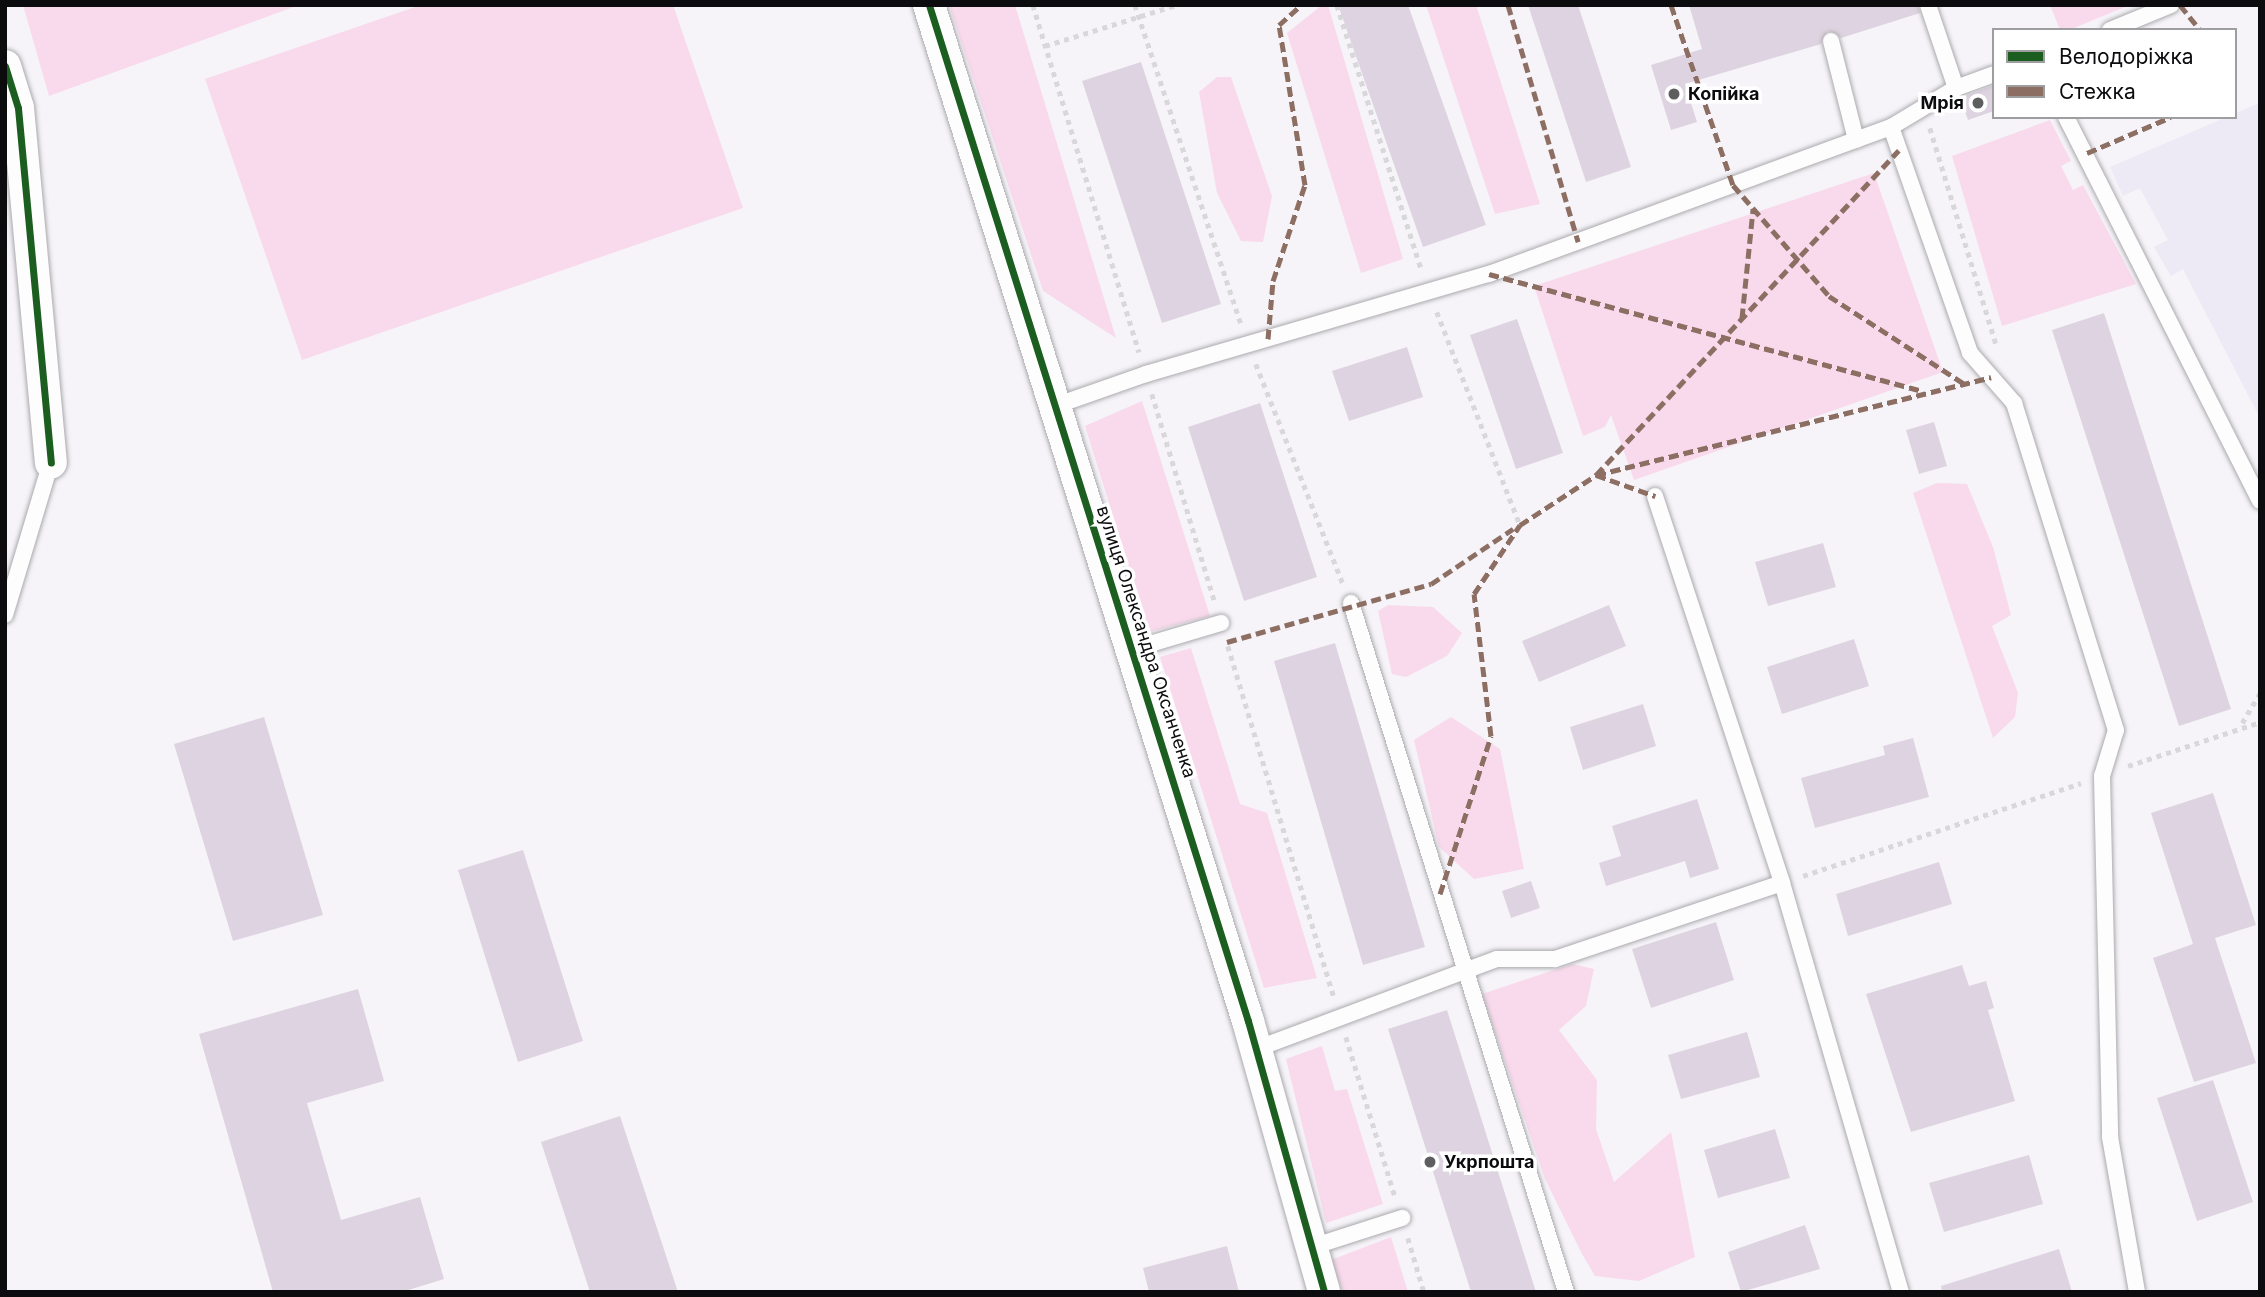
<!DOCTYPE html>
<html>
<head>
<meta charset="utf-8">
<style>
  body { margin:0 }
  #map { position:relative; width:2265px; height:1297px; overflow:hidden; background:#f6f4f9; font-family:Inter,sans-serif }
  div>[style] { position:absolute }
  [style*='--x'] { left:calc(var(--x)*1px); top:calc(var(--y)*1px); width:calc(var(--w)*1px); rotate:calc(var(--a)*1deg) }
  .built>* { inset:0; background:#ede9f5 }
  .green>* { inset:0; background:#f8daec }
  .building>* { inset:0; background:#ded4e1 }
  .path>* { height:4.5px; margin-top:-2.25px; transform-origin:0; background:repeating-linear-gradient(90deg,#d8d8da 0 5px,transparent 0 10px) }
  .roads { filter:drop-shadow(0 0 2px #abaaad) drop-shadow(0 0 2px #abaaad) }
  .lane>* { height:16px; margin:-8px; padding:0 8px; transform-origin:8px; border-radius:8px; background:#fefdfe }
  .street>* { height:32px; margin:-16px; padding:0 16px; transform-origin:16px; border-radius:16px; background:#fefdfe }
  .quiet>* { height:5px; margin-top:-2.5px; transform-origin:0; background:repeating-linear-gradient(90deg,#8d6e63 0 10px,transparent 0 15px) }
  .cycleway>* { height:7px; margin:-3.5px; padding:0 3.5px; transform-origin:3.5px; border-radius:3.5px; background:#1b5e20 }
  .dots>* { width:19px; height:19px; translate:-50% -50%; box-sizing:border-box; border:4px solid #fff; border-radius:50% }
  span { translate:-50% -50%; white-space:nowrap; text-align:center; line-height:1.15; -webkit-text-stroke:7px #fff; paint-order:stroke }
  .poi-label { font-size:18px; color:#0c0b0e; font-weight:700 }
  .left { translate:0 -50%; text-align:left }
  .right { translate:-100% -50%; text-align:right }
  .street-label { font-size:18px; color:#0c0b0e }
  .frame { position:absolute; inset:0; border:7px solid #0c0b0e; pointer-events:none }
  .legend { position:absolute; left:1992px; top:28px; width:245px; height:91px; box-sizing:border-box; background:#fff; border:2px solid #9e9d9f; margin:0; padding:9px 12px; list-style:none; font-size:21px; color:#0c0b0e }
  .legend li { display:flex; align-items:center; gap:14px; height:35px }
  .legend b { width:35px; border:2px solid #9e9d9f }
</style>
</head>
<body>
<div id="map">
  <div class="built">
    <i style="clip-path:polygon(2257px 104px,2260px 109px,2260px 418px,2183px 269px,2171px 276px,2154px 247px,2168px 240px,2140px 188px,2123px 196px,2110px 167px)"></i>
  </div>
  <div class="green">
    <i style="clip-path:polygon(23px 5px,299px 5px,49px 96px)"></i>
    <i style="clip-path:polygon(421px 5px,673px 5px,743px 208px,302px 360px,205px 79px)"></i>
    <i style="clip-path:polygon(949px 5px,1015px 5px,1116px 338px,1043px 291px)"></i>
    <i style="clip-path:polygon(1322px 5px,1328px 5px,1403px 259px,1361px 273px,1287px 33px)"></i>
    <i style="clip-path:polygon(1426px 5px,1476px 5px,1540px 204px,1495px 214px)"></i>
    <i style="clip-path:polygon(2050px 5px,2130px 5px,2069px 30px,2060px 30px)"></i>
    <i style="clip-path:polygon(1217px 77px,1231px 77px,1272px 196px,1263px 242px,1241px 241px,1217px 193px,1199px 92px)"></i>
    <i style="clip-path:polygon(2050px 120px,2071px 161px,2061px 166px,2073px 190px,2083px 185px,2136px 284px,2002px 326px,1952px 156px)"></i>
    <i style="clip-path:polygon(1874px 173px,1943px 372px,1634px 480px,1611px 415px,1605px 427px,1583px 436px,1534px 286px)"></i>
    <i style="clip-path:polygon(1142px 401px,1210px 616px,1149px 632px,1085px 426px)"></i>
    <i style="clip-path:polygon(1937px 483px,1967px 484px,1993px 547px,2011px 615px,1992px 626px,2018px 693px,2015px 717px,1993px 738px,1913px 493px)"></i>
    <i style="clip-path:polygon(1388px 605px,1433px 607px,1462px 633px,1447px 656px,1406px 677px,1392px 674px,1378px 611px)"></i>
    <i style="clip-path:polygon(1191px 648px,1240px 804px,1267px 813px,1317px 978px,1264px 988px,1160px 657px)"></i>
    <i style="clip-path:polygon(1451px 717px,1500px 749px,1524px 869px,1474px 879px,1439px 847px,1414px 740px)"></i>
    <i style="clip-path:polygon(1572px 964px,1594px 969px,1586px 1006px,1559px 1030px,1597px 1080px,1596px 1129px,1614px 1182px,1671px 1132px,1695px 1257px,1639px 1281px,1595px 1276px,1582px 1254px,1545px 1179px,1482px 994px)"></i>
    <i style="clip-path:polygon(1322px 1046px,1335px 1091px,1347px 1089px,1383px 1204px,1326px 1223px,1286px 1059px)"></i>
    <i style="clip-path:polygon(1391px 1237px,1408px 1292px,1343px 1292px,1331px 1260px)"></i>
  </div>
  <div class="building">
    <i style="clip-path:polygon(1338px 5px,1408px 5px,1486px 225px,1423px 247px)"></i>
    <i style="clip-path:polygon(1528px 5px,1578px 5px,1631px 167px,1586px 182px)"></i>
    <i style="clip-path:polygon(1689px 5px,1918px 5px,1920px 13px,1841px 38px,1828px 31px,1821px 44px,1685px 84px,1697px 122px,1671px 130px,1651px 65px,1702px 49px)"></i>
    <i style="clip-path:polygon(1141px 62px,1221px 304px,1162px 323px,1082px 81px)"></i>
    <i style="clip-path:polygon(1994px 85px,1994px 111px,1968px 120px,1960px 98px)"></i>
    <i style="clip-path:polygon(2104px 313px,2231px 709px,2179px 726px,2052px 330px)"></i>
    <i style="clip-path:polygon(1517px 319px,1563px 453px,1516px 469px,1470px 335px)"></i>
    <i style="clip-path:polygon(1407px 347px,1423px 397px,1349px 421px,1332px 371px)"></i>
    <i style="clip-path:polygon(1260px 403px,1317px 577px,1244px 601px,1188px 427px)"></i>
    <i style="clip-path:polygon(1934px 422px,1947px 466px,1919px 474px,1906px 430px)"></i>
    <i style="clip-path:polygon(1823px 543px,1836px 587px,1768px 606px,1755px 562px)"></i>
    <i style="clip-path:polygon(1609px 605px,1626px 646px,1539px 682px,1522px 641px)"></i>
    <i style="clip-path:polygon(1854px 639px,1869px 686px,1782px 714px,1767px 667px)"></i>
    <i style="clip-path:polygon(1335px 643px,1425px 947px,1363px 965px,1274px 661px)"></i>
    <i style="clip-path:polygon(1643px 704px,1656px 746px,1583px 770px,1570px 727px)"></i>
    <i style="clip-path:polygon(264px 717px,323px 915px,233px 941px,174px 744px)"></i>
    <i style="clip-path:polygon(1913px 738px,1929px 797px,1815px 828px,1801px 778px,1885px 755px,1883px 746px)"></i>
    <i style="clip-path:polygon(2213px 793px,2256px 925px,2215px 938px,2256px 1063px,2194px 1082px,2153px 958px,2193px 944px,2151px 813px)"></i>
    <i style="clip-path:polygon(1697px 799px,1719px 869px,1690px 878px,1685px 861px,1606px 886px,1599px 863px,1621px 856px,1612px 826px)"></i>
    <i style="clip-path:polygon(523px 850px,583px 1041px,518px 1062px,458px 870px)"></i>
    <i style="clip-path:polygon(1939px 862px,1952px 904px,1848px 936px,1836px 894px)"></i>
    <i style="clip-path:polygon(1531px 881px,1540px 908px,1511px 918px,1502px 891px)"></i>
    <i style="clip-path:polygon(1716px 922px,1734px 980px,1651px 1008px,1632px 949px)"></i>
    <i style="clip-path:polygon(1962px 965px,1969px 986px,1986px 981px,1994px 1008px,1988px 1010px,2015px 1101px,1911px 1132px,1866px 994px)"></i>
    <i style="clip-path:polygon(358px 989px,384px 1081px,307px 1103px,341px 1220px,420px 1197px,444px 1279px,402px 1292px,273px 1292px,199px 1034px)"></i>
    <i style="clip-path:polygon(1447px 1010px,1536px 1292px,1471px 1292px,1388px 1029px)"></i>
    <i style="clip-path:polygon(1747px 1032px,1760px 1077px,1681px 1099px,1668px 1055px)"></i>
    <i style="clip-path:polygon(2213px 1080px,2253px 1202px,2197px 1221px,2157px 1098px)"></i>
    <i style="clip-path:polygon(620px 1116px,678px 1292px,590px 1292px,541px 1142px)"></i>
    <i style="clip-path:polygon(1775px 1129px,1790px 1178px,1718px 1198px,1704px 1150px)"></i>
    <i style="clip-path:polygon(2029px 1155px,2043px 1204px,1944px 1232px,1929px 1183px)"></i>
    <i style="clip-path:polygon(1805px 1225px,1820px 1269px,1741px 1292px,1728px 1252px)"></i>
    <i style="clip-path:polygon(1227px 1246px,1239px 1292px,1149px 1292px,1143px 1268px)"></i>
    <i style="clip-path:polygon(2059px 1249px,2072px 1292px,1942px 1292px,1941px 1286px)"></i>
  </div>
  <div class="path">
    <i style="--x:1033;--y:5;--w:363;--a:73"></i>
    <i style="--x:1135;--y:5;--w:335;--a:71.6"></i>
    <i style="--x:1337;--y:5;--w:279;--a:72.3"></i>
    <i style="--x:1045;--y:46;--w:137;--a:-17.4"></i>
    <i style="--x:1930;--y:128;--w:229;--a:73"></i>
    <i style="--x:1437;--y:312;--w:229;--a:68.7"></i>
    <i style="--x:1256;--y:364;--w:237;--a:68.4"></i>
    <i style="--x:1152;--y:394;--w:215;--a:73.2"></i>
    <i style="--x:1228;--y:646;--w:366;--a:73.2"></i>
    <i style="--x:2242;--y:723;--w:35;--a:-59"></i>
    <i style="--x:2128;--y:766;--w:139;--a:-18.4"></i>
    <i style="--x:1803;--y:876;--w:293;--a:-18.5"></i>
    <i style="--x:1346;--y:1037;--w:166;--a:72.9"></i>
    <i style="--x:1408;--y:1238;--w:56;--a:73.5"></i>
  </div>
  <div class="roads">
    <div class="lane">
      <i style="--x:1928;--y:5;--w:88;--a:71.4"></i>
      <i style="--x:2110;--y:30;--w:66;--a:-22.3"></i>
      <i style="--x:1831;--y:41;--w:102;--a:75.8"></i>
      <i style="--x:2066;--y:117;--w:430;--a:63.2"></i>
      <i style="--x:1891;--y:127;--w:239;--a:70.7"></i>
      <i style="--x:1970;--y:353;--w:67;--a:48.7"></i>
      <i style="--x:2014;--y:403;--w:343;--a:72.7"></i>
      <i style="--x:2116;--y:730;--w:48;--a:106.9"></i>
      <i style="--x:2102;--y:776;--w:361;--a:88.7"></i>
      <i style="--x:2110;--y:1137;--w:157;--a:80.1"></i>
      <i style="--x:1052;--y:407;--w:100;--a:-19.3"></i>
      <i style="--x:1146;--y:374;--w:357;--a:-16.3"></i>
      <i style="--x:1489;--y:274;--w:428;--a:-20.1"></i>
      <i style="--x:1891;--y:127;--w:76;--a:-31"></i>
      <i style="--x:1956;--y:88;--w:40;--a:-20.2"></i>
      <i style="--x:1655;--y:496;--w:407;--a:71.8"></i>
      <i style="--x:1782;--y:883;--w:426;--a:73.8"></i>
      <i style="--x:1351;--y:603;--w:722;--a:72.67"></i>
      <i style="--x:5;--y:615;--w:160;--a:-73.3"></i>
      <i style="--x:1133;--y:649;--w:92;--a:-16.5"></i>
      <i style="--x:1256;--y:1049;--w:257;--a:-20.5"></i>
      <i style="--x:1497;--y:959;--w:58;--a:0"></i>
      <i style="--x:1555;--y:959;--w:239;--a:-18.5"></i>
      <i style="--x:1312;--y:1247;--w:95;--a:-17.9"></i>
    </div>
    <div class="street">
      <i style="--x:929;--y:5;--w:1065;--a:72.57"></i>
      <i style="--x:1248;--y:1021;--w:281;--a:74.3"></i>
      <i style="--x:5;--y:66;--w:44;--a:72.8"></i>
      <i style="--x:18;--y:108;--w:356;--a:84.7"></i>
    </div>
  </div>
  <div class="quiet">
    <i style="--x:1508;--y:5;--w:247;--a:73.5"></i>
    <i style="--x:1671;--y:5;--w:190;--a:71"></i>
    <i style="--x:1733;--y:185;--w:147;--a:49.1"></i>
    <i style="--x:1829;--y:296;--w:160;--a:33"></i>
    <i style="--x:2180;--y:5;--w:32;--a:51"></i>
    <i style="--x:2087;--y:153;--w:91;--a:-23.2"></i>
    <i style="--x:1489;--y:274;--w:450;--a:15.1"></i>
    <i style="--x:1742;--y:318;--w:110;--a:-84.2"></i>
    <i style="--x:1268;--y:339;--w:58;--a:-85.1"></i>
    <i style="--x:1273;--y:281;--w:101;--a:-71.6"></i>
    <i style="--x:1305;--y:185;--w:162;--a:-99.2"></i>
    <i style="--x:1279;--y:25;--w:30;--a:-42"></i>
    <i style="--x:1596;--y:475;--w:407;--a:-13.9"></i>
    <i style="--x:1596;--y:475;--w:63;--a:19.6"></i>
    <i style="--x:1227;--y:642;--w:212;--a:-15.9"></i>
    <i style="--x:1431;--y:584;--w:99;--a:-33.9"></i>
    <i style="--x:1440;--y:894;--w:166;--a:-72.1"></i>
    <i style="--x:1491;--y:736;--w:143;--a:-96.8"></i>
    <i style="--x:1474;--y:594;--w:83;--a:-56.3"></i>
    <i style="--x:1520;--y:525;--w:91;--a:-33.3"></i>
    <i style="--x:1596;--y:475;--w:444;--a:-47"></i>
  </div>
  <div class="cycleway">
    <i style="--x:929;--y:5;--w:1065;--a:72.57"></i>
    <i style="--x:1248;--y:1021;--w:281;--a:74.3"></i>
    <i style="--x:5;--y:66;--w:44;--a:72.8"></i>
    <i style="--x:18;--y:108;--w:356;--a:84.7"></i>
  </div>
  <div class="dots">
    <i style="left:1674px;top:94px;background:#5e5d60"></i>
    <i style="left:1978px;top:103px;background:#5e5d60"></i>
    <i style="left:1430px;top:1162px;background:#5e5d60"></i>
  </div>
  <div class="poi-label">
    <span class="left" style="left:1688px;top:94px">Копійка</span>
    <span class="right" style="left:1964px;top:103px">Мрія</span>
    <span class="left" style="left:1444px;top:1162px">Укрпошта</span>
  </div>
  <div class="street-label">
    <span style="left:1146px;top:642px;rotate:72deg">вулиця Олександра Оксанченка</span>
  </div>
  <div class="frame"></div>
  <ul class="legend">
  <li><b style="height:9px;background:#1b5e20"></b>Велодоріжка</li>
  <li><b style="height:9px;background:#8d6e63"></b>Стежка</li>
  </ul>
</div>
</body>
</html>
